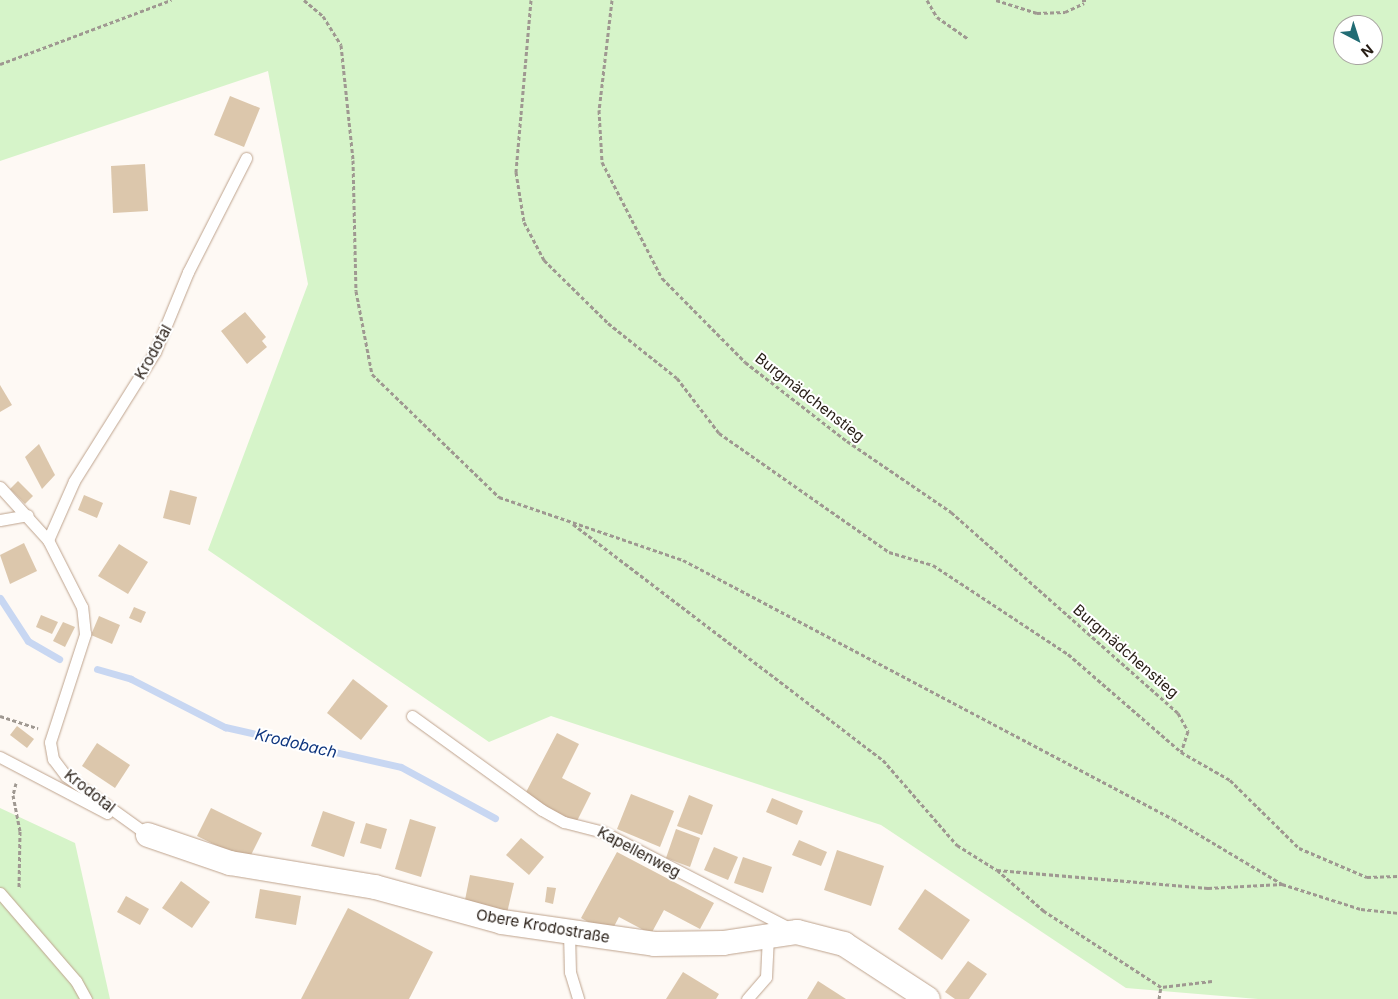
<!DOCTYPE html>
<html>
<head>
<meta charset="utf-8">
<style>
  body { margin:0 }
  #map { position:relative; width:1398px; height:999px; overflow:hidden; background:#fef9f4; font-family:Inter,sans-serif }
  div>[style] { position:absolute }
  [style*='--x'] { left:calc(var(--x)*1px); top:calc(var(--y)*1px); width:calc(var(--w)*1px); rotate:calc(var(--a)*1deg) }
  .green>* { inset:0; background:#d6f4c9 }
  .stream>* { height:7px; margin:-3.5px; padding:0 3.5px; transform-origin:3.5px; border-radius:3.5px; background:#c8d7f2 }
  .building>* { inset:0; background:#dcc7ac }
  .path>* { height:3px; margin-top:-1.5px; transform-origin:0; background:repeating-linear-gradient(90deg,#9f9891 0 4px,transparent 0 6.5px) }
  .roads { filter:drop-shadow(0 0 1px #bea38d) drop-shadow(0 0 1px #bea38d) }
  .service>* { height:11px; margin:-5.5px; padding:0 5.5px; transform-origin:5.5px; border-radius:5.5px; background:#fff }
  .minor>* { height:24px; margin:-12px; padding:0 12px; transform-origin:12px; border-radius:12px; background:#fff }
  span { translate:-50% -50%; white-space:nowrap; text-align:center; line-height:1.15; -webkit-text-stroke:4px #fff; paint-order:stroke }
  .street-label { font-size:15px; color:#261c14 }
  .water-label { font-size:16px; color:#0e357e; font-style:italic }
  .north { position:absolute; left:1333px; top:15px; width:50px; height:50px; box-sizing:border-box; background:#fff; border:1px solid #a8a4a1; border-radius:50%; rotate:140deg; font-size:14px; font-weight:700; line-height:20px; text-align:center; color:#261c14 }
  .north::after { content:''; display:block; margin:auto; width:18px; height:22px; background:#226c74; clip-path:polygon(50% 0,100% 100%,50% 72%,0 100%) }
</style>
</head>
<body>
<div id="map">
  <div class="green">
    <i style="clip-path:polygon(evenodd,0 0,1398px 0,1398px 999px,1258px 999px,1126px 988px,881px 825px,551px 716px,489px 742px,208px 550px,308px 284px,268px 71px,0 161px,0 0,1343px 25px,1373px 25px,1373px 55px,1343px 55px,1343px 25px)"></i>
    <i style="clip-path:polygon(0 808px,75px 843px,110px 999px,0 999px)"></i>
  </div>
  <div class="stream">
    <i style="--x:0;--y:598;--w:51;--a:56.9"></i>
    <i style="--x:28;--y:641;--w:36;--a:30"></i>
    <i style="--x:97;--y:669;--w:35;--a:16"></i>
    <i style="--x:131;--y:679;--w:106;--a:27.1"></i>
    <i style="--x:225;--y:727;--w:180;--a:12.8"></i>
    <i style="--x:401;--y:767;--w:107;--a:28.5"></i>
  </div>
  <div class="building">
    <i style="clip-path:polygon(230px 96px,260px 108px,244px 147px,214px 135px)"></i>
    <i style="clip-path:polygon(145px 164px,148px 211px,113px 213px,111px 166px)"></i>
    <i style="clip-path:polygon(245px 312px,266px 337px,262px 341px,267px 347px,247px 364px,221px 331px)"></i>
    <i style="clip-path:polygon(0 385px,12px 405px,0 412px)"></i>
    <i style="clip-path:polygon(39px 444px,55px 475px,42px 489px,25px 457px)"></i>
    <i style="clip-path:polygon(18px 481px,33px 496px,25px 504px,10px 489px)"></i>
    <i style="clip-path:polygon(170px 490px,197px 497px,190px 525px,163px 518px)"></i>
    <i style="clip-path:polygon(84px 495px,103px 503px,97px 518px,78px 510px)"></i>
    <i style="clip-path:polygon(24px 543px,37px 571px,10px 584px,0 555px)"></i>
    <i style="clip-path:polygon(119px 544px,148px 562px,128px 594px,98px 576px)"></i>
    <i style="clip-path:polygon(134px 607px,146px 612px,141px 623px,129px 618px)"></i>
    <i style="clip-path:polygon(41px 615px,58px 622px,52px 634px,36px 627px)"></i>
    <i style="clip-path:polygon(99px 616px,120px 625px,112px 644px,91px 635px)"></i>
    <i style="clip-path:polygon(63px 622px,75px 627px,65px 647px,53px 641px)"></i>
    <i style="clip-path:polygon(353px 679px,388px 706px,361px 740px,327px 713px)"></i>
    <i style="clip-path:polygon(17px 726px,34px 739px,27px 748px,10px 735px)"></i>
    <i style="clip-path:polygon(557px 733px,579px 744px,562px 778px,591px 793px,576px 823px,524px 796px)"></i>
    <i style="clip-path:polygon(97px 743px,130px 765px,115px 788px,82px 766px)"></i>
    <i style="clip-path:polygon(631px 794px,674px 811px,660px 847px,617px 829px)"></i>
    <i style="clip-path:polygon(689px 795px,713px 805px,702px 835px,677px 826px)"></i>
    <i style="clip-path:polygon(772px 798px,803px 811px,797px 825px,766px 812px)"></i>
    <i style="clip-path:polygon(211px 808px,262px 833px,248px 861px,197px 836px)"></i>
    <i style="clip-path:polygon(323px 811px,355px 822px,344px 857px,311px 846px)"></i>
    <i style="clip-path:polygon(410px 819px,436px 827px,421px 877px,395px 869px)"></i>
    <i style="clip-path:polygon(366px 823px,387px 829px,381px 849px,360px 843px)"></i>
    <i style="clip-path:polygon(676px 829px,700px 838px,690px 867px,666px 858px)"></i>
    <i style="clip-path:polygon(521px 838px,544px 857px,529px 875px,506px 855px)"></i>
    <i style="clip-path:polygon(799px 840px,827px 852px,821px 866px,792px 855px)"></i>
    <i style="clip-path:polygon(714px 847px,738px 857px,728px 880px,704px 870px)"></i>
    <i style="clip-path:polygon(837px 850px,884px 866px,871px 906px,824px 890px)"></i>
    <i style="clip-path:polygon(617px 852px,714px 903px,700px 929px,664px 910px,651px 934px,619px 917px,610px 934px,581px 918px)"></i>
    <i style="clip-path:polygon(743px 857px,772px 867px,763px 893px,734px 883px)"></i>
    <i style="clip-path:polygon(470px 875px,514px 883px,507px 913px,464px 905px)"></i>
    <i style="clip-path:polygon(181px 881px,210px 902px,192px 928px,162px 908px)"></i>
    <i style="clip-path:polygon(547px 887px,556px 888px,553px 904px,545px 902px)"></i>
    <i style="clip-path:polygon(260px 889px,301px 896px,296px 925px,255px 918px)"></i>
    <i style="clip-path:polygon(925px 889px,970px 920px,942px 960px,898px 929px)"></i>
    <i style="clip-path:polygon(126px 896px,149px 909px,140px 925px,117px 912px)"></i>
    <i style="clip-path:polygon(348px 908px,433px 952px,409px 999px,301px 999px)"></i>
    <i style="clip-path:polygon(968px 961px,987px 974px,969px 999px,955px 999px,945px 992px)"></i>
    <i style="clip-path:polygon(683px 972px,719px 994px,716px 999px,666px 999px)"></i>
    <i style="clip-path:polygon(818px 981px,846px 999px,807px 999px)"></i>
  </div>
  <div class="path">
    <i style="--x:304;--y:0;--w:25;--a:40"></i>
    <i style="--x:323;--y:16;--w:34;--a:58"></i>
    <i style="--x:341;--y:45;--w:116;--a:84"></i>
    <i style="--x:353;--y:160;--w:131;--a:88.7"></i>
    <i style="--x:356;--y:291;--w:85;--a:79.1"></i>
    <i style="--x:372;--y:374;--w:177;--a:44.1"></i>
    <i style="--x:499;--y:497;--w:194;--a:18.9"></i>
    <i style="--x:683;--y:560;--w:554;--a:27.86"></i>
    <i style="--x:1173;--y:819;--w:127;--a:30.8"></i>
    <i style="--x:1282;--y:884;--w:83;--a:17.6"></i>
    <i style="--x:1361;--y:909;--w:37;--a:6"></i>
    <i style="--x:531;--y:0;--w:173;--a:95"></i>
    <i style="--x:516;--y:172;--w:51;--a:80.9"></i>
    <i style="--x:524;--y:222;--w:43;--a:62.2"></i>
    <i style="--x:544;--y:260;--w:90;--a:44.5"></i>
    <i style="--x:608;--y:323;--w:88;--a:38.6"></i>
    <i style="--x:677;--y:378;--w:69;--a:52.6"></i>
    <i style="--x:719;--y:433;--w:208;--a:35"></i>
    <i style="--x:889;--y:552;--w:46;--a:16.5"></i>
    <i style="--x:933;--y:565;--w:162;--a:33.4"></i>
    <i style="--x:1068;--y:654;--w:150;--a:40.9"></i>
    <i style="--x:1181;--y:752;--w:56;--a:29.7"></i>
    <i style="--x:1230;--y:780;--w:97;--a:44.6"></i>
    <i style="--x:1299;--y:848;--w:74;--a:23.1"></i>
    <i style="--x:1367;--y:877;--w:31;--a:-2"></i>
    <i style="--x:612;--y:0;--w:111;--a:96.7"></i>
    <i style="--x:599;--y:110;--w:52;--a:86.7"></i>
    <i style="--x:602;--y:162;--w:131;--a:62.7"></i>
    <i style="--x:662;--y:278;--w:118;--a:45.3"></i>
    <i style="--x:745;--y:362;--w:129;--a:37.8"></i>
    <i style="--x:847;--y:441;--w:126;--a:34.3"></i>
    <i style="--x:951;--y:512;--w:303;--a:41.5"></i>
    <i style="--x:1178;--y:713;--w:21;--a:61"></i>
    <i style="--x:1188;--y:731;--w:22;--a:108"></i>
    <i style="--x:927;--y:0;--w:20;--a:60"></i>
    <i style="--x:937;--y:17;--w:38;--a:35"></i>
    <i style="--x:996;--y:0;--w:43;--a:17.6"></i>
    <i style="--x:1037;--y:13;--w:28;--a:-2"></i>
    <i style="--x:1065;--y:12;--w:21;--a:-25"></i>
    <i style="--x:1082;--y:0;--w:4;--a:0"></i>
    <i style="--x:0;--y:64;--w:183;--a:-20.5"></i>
    <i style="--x:573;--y:524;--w:390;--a:37.3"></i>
    <i style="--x:883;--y:760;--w:113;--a:49"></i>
    <i style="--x:957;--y:845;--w:47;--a:32"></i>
    <i style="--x:0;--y:716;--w:40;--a:18"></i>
    <i style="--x:16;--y:783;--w:12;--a:104"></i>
    <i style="--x:13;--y:795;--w:37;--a:79"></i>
    <i style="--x:20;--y:831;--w:57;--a:91"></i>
    <i style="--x:1212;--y:981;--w:51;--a:173.3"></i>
    <i style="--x:1161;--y:987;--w:140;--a:-147"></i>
    <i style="--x:1044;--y:911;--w:62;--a:-138.9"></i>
    <i style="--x:997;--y:870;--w:212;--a:4.9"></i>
    <i style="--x:1208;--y:888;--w:74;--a:-3.1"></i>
    <i style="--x:1159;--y:999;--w:12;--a:-81"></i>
  </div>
  <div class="roads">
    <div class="service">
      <i style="--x:0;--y:487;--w:72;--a:47.8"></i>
      <i style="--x:0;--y:520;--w:28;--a:-10"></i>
      <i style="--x:412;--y:716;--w:160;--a:35.9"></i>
      <i style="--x:542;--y:810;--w:25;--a:29"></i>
      <i style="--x:564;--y:822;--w:40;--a:14.4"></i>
      <i style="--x:603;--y:832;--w:212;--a:27.3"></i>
      <i style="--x:0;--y:757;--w:121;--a:27.6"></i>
      <i style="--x:148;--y:835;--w:101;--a:-144.3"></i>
      <i style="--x:66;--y:776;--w:21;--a:-127"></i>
      <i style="--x:53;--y:759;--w:17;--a:-100"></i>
      <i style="--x:50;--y:742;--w:114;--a:-72"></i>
      <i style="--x:85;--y:634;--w:27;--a:-96"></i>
      <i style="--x:82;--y:607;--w:75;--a:-116.9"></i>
      <i style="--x:48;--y:540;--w:64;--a:-66.2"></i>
      <i style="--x:74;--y:481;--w:152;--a:-57.9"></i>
      <i style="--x:155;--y:352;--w:87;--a:-67.6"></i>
      <i style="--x:188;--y:272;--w:128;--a:-63"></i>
      <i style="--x:0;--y:893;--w:116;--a:49.2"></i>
      <i style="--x:76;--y:981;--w:21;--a:61"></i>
      <i style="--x:569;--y:932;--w:40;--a:88.6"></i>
      <i style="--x:570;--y:972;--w:28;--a:73"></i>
      <i style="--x:747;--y:999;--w:29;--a:-49"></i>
      <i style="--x:766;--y:977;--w:41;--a:-87.2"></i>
    </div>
    <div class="minor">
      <i style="--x:148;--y:835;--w:87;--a:18.9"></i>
      <i style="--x:230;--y:863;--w:147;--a:9.4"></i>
      <i style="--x:375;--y:887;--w:132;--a:15.4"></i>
      <i style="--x:502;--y:922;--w:154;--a:8.2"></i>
      <i style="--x:654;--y:944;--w:69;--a:-0.8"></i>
      <i style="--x:723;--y:943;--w:75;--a:-8.5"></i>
      <i style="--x:797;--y:932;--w:49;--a:14.3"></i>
      <i style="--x:844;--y:944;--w:100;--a:33.2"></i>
    </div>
  </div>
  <div class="street-label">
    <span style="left:153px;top:352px;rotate:-61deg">Krodotal</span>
    <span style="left:810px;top:397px;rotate:38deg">Burgmädchenstieg</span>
    <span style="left:1126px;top:651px;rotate:41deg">Burgmädchenstieg</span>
    <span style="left:90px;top:791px;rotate:38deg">Krodotal</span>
    <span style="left:639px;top:852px;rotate:28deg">Kapellenweg</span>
    <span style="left:543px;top:926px;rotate:10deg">Obere Krodostraße</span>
  </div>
  <div class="water-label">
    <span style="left:296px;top:743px;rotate:13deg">Krodobach</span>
  </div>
  <div class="north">N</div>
</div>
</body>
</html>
